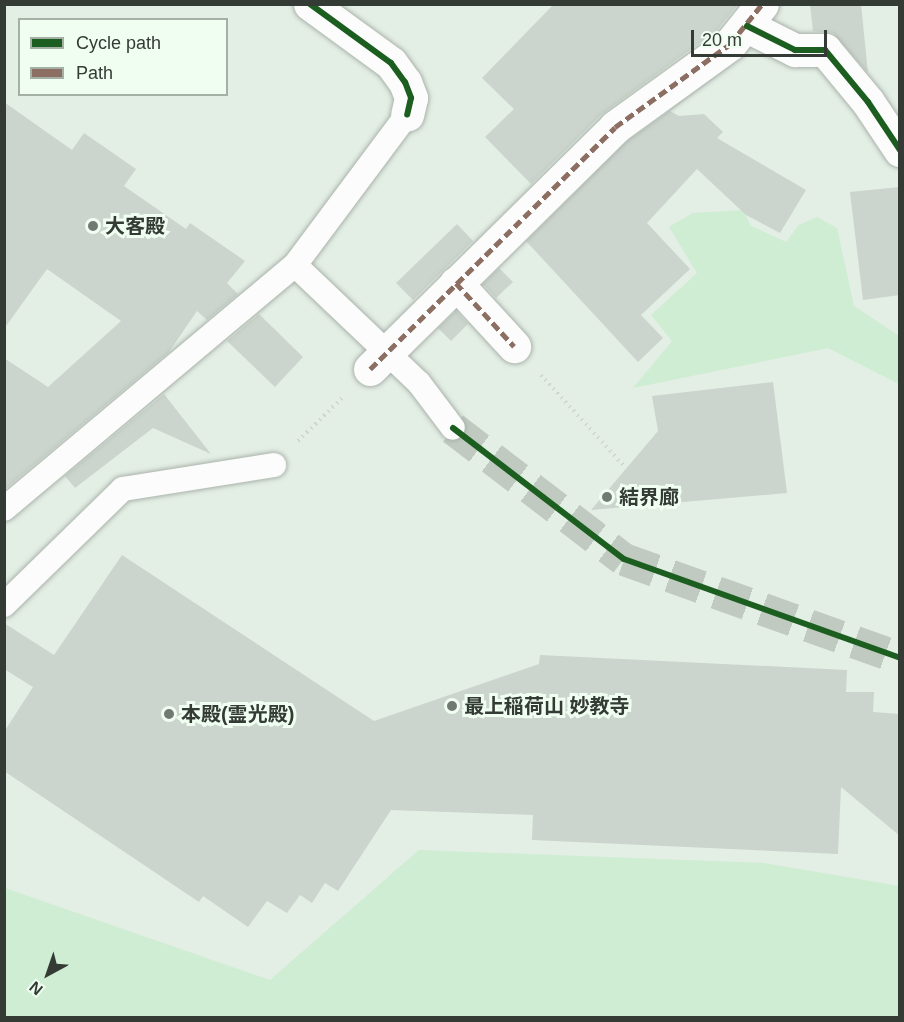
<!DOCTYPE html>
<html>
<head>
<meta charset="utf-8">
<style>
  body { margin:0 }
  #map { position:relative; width:904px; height:1022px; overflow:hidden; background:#e3eee4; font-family:Arial,"Noto Sans JP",sans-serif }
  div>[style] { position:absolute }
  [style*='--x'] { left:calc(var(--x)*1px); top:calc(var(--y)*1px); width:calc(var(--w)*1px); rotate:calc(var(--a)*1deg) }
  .green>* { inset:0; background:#ceedd2 }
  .building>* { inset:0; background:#ccd5cd }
  .minor-tunnel>* { height:33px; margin-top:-16.5px; transform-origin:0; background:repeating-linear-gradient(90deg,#c0cac1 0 33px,transparent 0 49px) }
  .path>* { height:4px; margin-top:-2px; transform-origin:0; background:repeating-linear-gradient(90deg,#d2d4d2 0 1.5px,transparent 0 6px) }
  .roads { filter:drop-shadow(0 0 2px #aab3ab) drop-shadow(0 0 2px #aab3ab) }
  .service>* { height:24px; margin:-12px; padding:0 12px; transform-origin:12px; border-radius:12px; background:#fbfcfb }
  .pedestrian>* { height:33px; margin:-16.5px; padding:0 16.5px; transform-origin:16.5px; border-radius:16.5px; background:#fbfcfb }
  .minor>* { height:33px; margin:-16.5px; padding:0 16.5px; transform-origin:16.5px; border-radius:16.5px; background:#fbfcfb }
  .quiet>* { height:4.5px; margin-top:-2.25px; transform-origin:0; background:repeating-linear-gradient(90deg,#8d6e63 0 9px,transparent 0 13.5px) }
  .cycleway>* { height:6px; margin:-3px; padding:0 3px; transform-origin:3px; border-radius:3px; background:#1b5e20 }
  .dots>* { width:16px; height:16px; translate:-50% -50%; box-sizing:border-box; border:3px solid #effef1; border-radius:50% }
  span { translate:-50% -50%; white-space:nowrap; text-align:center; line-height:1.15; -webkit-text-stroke:6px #effef1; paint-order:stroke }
  .poi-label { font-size:20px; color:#343b35; font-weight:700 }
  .left { translate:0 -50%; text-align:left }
  .frame { position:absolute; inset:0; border:6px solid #343b35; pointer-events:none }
  .legend { position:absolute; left:18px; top:18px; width:210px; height:78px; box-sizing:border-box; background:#effef1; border:2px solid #a4b0a6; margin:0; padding:8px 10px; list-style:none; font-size:18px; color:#343b35 }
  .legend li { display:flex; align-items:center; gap:12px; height:30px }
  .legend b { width:30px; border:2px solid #a4b0a6 }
  .north { position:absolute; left:18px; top:944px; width:60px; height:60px; -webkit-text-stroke:4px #effef1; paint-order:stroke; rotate:220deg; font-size:16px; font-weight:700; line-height:24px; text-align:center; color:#343b35 }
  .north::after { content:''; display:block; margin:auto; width:21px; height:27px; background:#343b35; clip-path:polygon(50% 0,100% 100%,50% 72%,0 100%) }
  .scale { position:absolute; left:691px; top:30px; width:136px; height:27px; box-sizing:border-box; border:3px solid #343b35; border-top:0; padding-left:8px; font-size:18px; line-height:21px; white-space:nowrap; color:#343b35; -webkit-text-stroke:4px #effef1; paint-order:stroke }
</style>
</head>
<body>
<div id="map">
  <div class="green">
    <i style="clip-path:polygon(743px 210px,751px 226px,786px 242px,799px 225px,817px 217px,837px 228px,854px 306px,899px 336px,899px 384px,828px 348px,633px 388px,672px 341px,651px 315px,697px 273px,669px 227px,693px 213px)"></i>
    <i style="clip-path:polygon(419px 850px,764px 863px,899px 886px,899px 1017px,5px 1017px,5px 888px,270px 980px)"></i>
  </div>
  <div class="building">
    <i style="clip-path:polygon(554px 4px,738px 4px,717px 30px,602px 114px,531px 184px,485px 137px,514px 109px,482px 78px)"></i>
    <i style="clip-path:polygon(810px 4px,861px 4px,868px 73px,833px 33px,813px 31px)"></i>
    <i style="clip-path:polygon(740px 60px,670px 111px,679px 116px,704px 114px,723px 132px,717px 138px,806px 190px,780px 233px,746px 215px,697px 169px,647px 223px,690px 269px,641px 315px,663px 338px,638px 362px,526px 241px,627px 141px)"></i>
    <i style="clip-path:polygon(4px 102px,72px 150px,84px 133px,136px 169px,124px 186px,186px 229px,190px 223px,245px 261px,227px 283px,238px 294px,207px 320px,197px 311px,169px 352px,4px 490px,4px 358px,48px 387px,121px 321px,47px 269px,4px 329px)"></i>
    <i style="clip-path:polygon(900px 187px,900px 295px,863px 300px,850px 192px)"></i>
    <i style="clip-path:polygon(457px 224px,473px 241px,413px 300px,396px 283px)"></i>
    <i style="clip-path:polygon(499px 268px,513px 282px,496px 298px,483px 284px)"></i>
    <i style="clip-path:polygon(456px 311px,468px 324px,451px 341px,438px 328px)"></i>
    <i style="clip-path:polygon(259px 314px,303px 357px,275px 387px,227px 341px)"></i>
    <i style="clip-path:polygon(773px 382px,787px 493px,591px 510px,658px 431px,652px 396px)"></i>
    <i style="clip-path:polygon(164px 394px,211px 454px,153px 428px,75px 488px,65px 476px)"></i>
    <i style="clip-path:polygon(122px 555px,374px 721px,539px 664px,540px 655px,847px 670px,846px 692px,874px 692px,873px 712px,900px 714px,900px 836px,841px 787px,838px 854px,532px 840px,533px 815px,391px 810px,338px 891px,325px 883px,312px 903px,300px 895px,287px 913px,267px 901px,248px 927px,203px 896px,199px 902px,4px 771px,4px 732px,33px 687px,4px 669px,4px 623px,54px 655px)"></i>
  </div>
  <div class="minor-tunnel">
    <i style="--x:453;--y:428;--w:215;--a:37.5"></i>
    <i style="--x:624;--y:559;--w:293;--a:19.7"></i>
  </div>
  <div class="path">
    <i style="--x:541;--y:375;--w:123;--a:47.6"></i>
    <i style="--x:298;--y:441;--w:62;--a:-44.3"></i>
  </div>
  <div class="roads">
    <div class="service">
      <i style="--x:295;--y:265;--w:171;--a:43.6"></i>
      <i style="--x:419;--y:383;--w:56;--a:52.9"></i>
      <i style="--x:4;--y:509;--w:380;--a:-40"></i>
      <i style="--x:295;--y:265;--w:187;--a:-53.3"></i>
      <i style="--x:4;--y:605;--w:166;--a:-44.3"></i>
      <i style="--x:123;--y:489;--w:153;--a:-9"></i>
    </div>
    <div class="pedestrian">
      <i style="--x:456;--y:283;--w:86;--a:47.4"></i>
      <i style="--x:370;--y:369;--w:344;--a:-44.6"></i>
      <i style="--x:615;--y:127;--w:142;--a:-35.8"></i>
      <i style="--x:730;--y:44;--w:51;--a:-51.3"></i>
    </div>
    <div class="minor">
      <i style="--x:310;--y:4;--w:100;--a:36.1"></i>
      <i style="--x:391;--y:63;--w:24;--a:54"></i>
      <i style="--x:405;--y:82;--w:17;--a:69"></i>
      <i style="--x:411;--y:98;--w:17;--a:103"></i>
      <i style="--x:747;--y:26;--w:54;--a:26.6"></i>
      <i style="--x:795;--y:50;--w:30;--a:0"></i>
      <i style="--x:825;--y:50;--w:67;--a:50.4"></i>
      <i style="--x:868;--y:102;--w:58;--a:56.3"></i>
    </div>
  </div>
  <div class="quiet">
    <i style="--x:456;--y:283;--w:86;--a:47.4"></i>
    <i style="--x:370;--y:369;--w:344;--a:-44.6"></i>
    <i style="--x:615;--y:127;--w:142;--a:-35.8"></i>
    <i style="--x:730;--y:44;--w:51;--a:-51.3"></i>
  </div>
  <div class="cycleway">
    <i style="--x:310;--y:4;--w:100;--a:36.1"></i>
    <i style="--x:391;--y:63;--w:24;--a:54"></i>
    <i style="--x:405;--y:82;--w:17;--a:69"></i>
    <i style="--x:411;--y:98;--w:17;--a:103"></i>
    <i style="--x:747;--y:26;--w:54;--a:26.6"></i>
    <i style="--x:795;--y:50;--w:30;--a:0"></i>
    <i style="--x:825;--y:50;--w:67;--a:50.4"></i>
    <i style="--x:868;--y:102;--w:58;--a:56.3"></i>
    <i style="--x:453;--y:428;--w:215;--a:37.5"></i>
    <i style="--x:624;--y:559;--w:293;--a:19.7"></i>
  </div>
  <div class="dots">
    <i style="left:93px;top:226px;background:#717a72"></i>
    <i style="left:607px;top:497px;background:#717a72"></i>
    <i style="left:452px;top:706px;background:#717a72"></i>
    <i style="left:169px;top:714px;background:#717a72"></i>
  </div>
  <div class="poi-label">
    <span class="left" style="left:105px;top:226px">大客殿</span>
    <span class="left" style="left:619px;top:497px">結界廊</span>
    <span class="left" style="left:464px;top:706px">最上稲荷山 妙教寺</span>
    <span class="left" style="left:181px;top:714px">本殿(霊光殿)</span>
  </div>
  <div class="frame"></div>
  <ul class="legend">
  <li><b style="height:8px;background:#1b5e20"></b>Cycle path</li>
  <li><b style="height:8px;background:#8d6e63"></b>Path</li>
  </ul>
  <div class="north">N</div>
  <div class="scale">20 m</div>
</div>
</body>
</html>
